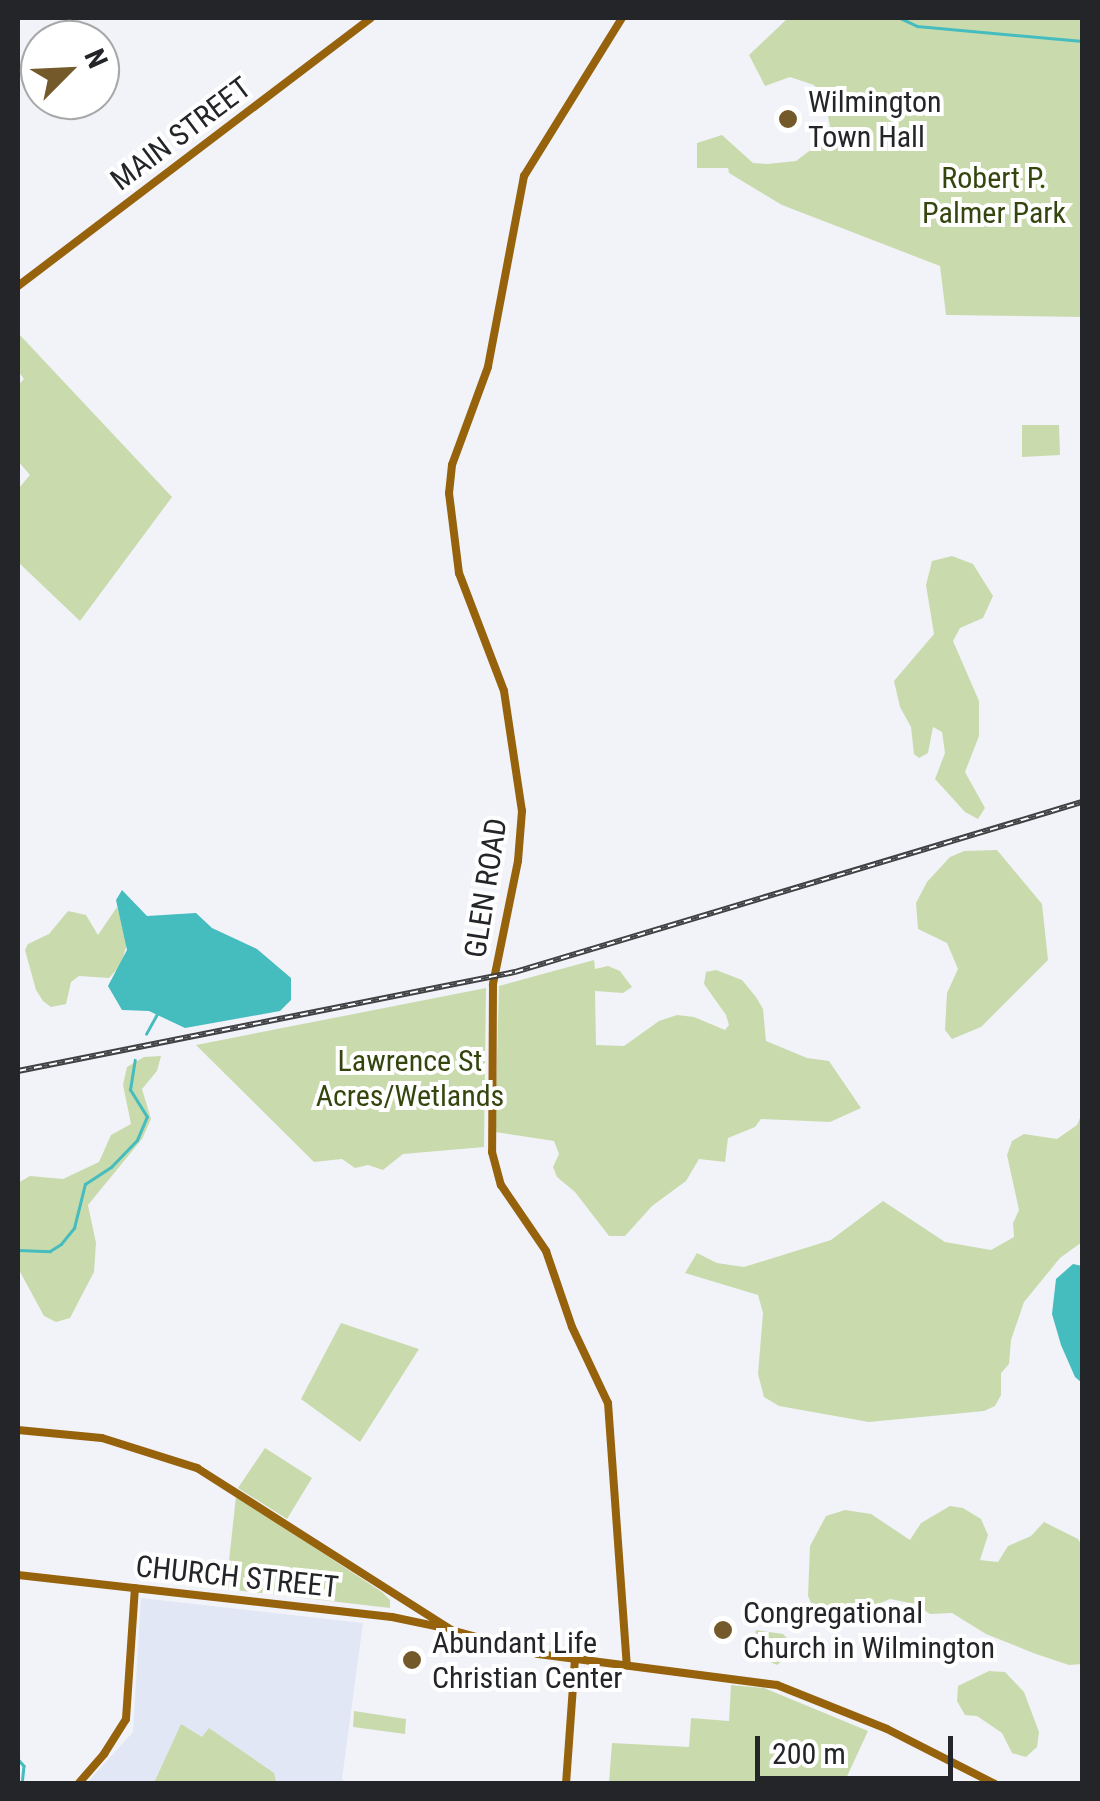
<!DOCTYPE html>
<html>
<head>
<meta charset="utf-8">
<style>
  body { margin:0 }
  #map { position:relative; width:1100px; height:1801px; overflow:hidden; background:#f1f3f9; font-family:"Roboto Condensed",sans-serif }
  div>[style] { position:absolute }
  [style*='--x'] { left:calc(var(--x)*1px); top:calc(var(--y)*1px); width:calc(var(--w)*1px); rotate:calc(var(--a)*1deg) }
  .built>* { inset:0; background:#e1e7f4 }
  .green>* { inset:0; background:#c9dbad }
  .water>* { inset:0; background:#45bcbe }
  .stream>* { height:2.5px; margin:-1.25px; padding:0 1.25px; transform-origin:1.25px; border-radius:1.25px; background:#45bcbe }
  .secondary>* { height:8px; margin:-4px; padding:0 4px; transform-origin:4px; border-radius:4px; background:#96620c }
  .rail>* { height:6px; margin-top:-3px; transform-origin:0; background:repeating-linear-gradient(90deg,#fff 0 8px,#404144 0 16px); box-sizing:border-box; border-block:2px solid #404144 }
  .dots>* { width:28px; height:28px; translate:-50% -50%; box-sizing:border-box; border:5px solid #fff; border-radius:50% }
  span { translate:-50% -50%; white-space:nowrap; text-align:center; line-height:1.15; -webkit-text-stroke:8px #fff; paint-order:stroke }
  .poi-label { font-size:30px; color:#242528 }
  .left { translate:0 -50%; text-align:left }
  .street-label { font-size:30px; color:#242528 }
  .park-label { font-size:30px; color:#35450e }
  .frame { position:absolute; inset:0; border:20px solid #242528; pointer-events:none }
  .north { position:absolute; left:20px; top:20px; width:100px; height:100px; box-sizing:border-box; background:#fff; border:2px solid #a7a8a9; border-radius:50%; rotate:66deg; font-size:28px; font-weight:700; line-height:40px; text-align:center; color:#242528 }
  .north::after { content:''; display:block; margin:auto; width:35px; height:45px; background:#74592b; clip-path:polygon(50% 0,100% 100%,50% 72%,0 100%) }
  .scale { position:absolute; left:755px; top:1736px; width:198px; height:45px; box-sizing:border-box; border:5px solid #242528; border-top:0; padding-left:12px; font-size:30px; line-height:35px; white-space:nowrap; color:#242528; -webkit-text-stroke:8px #fff; paint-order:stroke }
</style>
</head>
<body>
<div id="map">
  <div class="built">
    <i style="clip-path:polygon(141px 1598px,363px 1623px,342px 1779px,348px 1783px,86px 1784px,133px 1732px)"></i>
  </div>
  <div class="green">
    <i style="clip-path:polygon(788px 18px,1082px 18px,1082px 317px,946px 315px,940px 266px,782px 205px,729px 173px,728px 168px,697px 168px,697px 143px,722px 135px,753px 163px,767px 164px,796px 161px,820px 143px,830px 126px,824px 97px,814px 85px,790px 77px,765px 86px,749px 55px)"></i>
    <i style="clip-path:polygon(18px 333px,172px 497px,80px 621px,18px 562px,18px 489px,30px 475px,18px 461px,18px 385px,24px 379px,18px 371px)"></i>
    <i style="clip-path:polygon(1022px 425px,1059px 425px,1060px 455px,1022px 457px)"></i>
    <i style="clip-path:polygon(952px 556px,973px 564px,993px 596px,983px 618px,960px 628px,953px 641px,979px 701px,979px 736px,965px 772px,985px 808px,978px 819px,965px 812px,935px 779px,945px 753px,942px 732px,933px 727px,928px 753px,919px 758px,914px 754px,911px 727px,900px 707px,894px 681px,934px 634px,926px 585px,932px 561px)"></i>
    <i style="clip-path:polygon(997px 850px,1042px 904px,1048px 960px,981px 1027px,952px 1039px,945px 1030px,947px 993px,958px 969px,947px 943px,918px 929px,916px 903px,927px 882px,950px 857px,964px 851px)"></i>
    <i style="clip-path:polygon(117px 907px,128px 940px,121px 965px,109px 978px,79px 976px,71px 982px,66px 1004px,51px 1007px,43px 1001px,36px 990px,25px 950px,28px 944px,49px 934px,68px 911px,86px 915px,98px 935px)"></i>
    <i style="clip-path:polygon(594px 960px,595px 969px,608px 966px,620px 971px,632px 987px,623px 993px,595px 991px,596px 1045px,624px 1046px,659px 1021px,677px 1015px,694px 1017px,725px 1030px,729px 1025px,726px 1015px,704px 984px,706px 972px,716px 970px,742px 980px,756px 997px,763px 1009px,766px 1041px,807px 1058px,829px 1061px,861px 1108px,830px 1122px,761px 1119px,755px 1127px,728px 1138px,725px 1162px,699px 1159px,686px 1181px,652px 1206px,625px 1236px,609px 1236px,575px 1192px,557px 1177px,553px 1167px,559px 1154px,554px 1141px,495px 1132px,499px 986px)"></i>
    <i style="clip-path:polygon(486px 988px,484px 1147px,403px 1154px,383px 1170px,368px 1165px,355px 1168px,342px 1159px,314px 1162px,196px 1045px)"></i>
    <i style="clip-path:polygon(161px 1056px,157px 1071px,142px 1089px,151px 1119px,142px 1139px,88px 1205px,96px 1243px,94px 1272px,70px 1318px,56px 1322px,44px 1316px,18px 1268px,18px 1183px,30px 1176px,63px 1179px,99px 1162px,111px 1135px,131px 1124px,123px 1085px,127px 1067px,144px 1057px)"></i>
    <i style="clip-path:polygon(1082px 1113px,1082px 1242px,1060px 1258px,1024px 1302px,1011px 1340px,1009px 1364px,1001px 1373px,1001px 1395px,995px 1406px,984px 1411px,869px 1422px,779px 1406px,764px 1397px,758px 1374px,763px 1313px,758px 1295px,685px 1273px,697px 1253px,717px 1263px,744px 1267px,831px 1240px,883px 1201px,945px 1242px,991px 1250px,1014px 1237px,1013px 1223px,1019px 1210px,1007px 1155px,1012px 1141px,1024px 1134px,1057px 1139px,1077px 1125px)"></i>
    <i style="clip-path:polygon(341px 1323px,419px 1349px,360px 1442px,301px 1399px)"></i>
    <i style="clip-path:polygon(265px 1448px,312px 1478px,287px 1519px,238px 1488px)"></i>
    <i style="clip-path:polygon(236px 1496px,382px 1592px,390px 1600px,390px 1608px,226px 1589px)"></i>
    <i style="clip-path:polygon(950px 1506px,963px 1508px,981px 1519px,988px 1535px,980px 1560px,998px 1562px,1008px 1546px,1031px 1536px,1044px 1522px,1078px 1539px,1082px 1546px,1082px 1664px,1069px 1665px,1036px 1654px,986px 1634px,952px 1613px,930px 1614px,915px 1604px,890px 1599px,846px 1617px,816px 1614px,808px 1596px,810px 1546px,826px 1516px,845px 1510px,871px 1514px,910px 1540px,921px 1523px)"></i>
    <i style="clip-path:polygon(756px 1630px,783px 1634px,797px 1649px,777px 1665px,751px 1653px)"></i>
    <i style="clip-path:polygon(989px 1671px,1005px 1672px,1024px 1692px,1039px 1732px,1037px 1747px,1026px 1757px,1012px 1753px,1002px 1733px,977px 1716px,965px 1715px,957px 1701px,958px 1686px)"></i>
    <i style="clip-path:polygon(731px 1685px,764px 1688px,868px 1731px,844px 1783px,609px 1783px,612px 1743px,689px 1747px,691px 1718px,729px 1721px)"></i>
    <i style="clip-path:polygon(354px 1711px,406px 1719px,405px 1734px,353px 1727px)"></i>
    <i style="clip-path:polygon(181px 1724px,202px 1737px,209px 1728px,274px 1773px,276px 1781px,154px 1783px)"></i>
  </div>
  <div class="water">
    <i style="clip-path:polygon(122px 890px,147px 916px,196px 913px,212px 928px,257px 949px,291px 978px,291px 1000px,280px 1011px,185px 1028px,149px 1011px,122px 1010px,108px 986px,127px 950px,116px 900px)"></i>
    <i style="clip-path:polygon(1073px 1264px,1082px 1266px,1082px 1383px,1075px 1377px,1061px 1345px,1052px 1314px,1056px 1279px)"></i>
  </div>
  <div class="stream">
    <i style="--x:900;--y:18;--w:19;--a:25"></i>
    <i style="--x:917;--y:26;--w:166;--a:5.2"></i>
    <i style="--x:146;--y:1034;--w:23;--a:-61"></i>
    <i style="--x:18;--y:1250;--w:32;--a:2"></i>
    <i style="--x:50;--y:1251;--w:13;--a:-32"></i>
    <i style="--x:61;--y:1244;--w:21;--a:-51"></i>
    <i style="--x:74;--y:1228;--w:45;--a:-76"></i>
    <i style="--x:85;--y:1184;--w:31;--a:-33"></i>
    <i style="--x:111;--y:1167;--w:37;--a:-46"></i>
    <i style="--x:137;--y:1140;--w:25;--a:-67"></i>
    <i style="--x:147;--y:1117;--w:32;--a:-122"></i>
    <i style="--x:130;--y:1090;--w:30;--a:-81"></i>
    <i style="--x:18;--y:1759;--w:9;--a:49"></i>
    <i style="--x:24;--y:1766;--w:18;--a:96"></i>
  </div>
  <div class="secondary">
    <i style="--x:622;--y:18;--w:186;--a:121.8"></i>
    <i style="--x:524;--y:176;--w:194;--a:100.7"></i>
    <i style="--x:488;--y:367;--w:104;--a:110.2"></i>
    <i style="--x:452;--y:465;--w:28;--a:96"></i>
    <i style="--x:449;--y:493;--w:81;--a:82.9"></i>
    <i style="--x:459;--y:573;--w:126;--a:69.1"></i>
    <i style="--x:504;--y:691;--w:121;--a:81.5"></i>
    <i style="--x:522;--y:811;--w:50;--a:94.6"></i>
    <i style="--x:518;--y:861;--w:126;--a:101.5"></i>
    <i style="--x:493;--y:984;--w:168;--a:90.3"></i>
    <i style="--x:492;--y:1152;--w:34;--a:75"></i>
    <i style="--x:501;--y:1185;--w:80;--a:55.7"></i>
    <i style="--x:546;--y:1251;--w:80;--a:71.1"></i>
    <i style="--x:572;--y:1327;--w:84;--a:64.7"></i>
    <i style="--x:608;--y:1403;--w:263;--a:85.9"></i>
    <i style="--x:18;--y:286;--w:443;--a:-37.2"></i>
    <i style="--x:18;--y:1430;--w:84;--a:5.4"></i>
    <i style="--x:102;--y:1438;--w:100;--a:17.5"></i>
    <i style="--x:197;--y:1468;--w:301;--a:32.5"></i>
    <i style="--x:451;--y:1630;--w:90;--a:15.4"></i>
    <i style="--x:538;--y:1654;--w:241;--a:7.4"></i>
    <i style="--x:777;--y:1685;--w:118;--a:21.8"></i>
    <i style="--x:887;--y:1729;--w:121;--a:27"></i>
    <i style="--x:18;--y:1575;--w:376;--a:6.4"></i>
    <i style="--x:392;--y:1617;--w:53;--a:11.9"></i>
    <i style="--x:78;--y:1784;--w:40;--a:-49"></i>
    <i style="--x:104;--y:1754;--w:41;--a:-57.8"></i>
    <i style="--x:126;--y:1719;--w:131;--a:-86.1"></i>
    <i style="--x:566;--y:1784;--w:125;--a:-85.9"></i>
  </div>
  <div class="rail">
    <i style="--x:18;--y:1071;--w:507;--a:-11.27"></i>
    <i style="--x:515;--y:972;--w:592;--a:-16.69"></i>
  </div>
  <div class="dots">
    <i style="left:788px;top:119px;background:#74592b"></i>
    <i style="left:723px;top:1630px;background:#74592b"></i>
    <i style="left:412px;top:1660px;background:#74592b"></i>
  </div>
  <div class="poi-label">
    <span class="left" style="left:808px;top:119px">Wilmington<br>Town Hall</span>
    <span class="left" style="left:743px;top:1630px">Congregational<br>Church in Wilmington</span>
    <span class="left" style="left:432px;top:1660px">Abundant Life<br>Christian Center</span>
  </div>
  <div class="street-label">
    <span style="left:181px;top:134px;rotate:-37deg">MAIN STREET</span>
    <span style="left:486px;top:888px;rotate:-81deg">GLEN ROAD</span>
    <span style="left:237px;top:1577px;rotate:6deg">CHURCH STREET</span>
  </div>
  <div class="park-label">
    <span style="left:994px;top:195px">Robert P.<br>Palmer Park</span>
    <span style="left:410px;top:1078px">Lawrence St<br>Acres/Wetlands</span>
  </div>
  <div class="frame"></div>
  <div class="north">N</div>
  <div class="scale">200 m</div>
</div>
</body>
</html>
